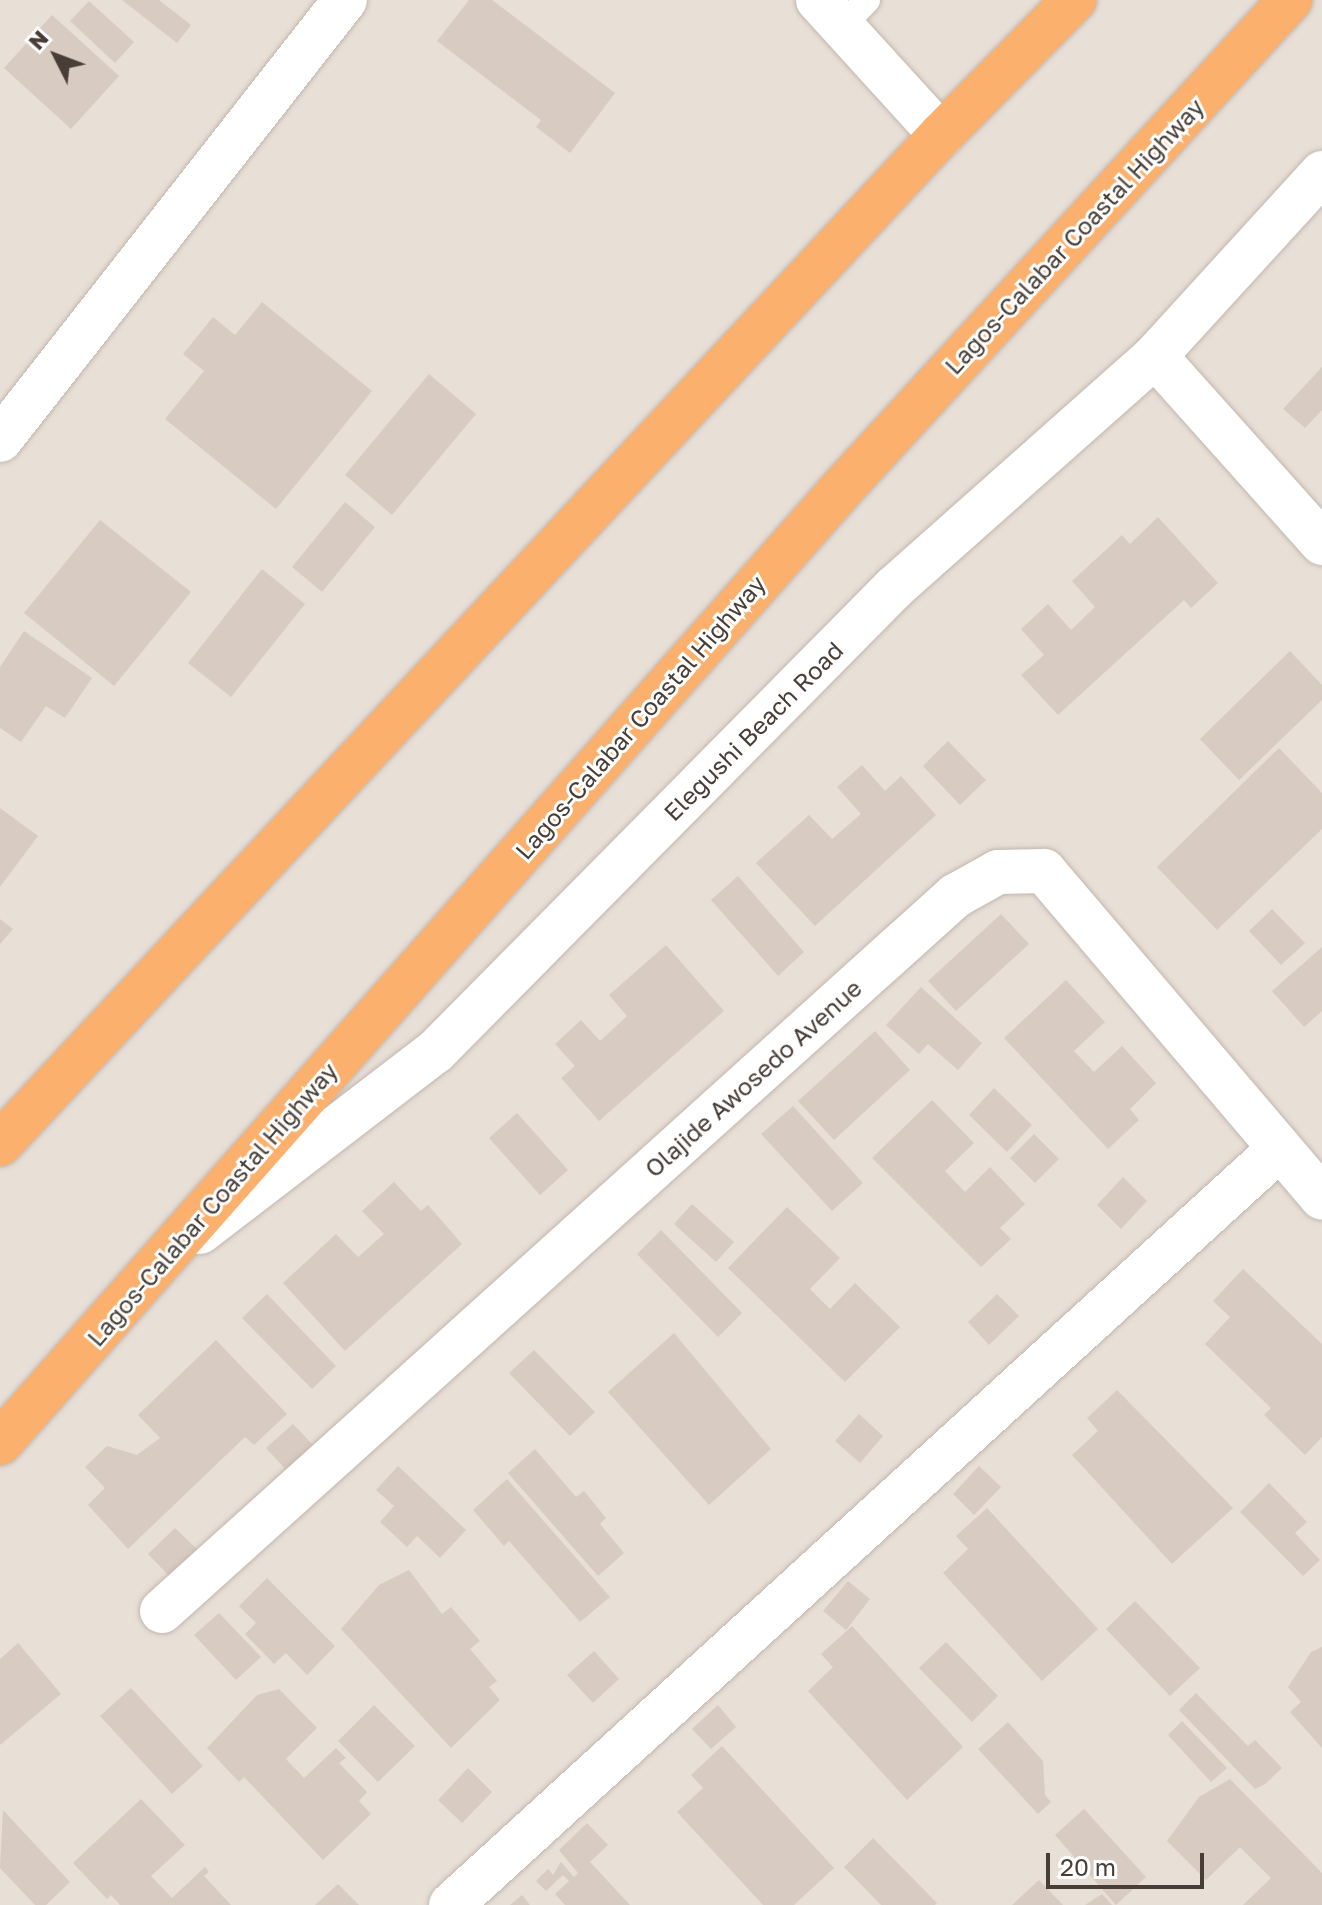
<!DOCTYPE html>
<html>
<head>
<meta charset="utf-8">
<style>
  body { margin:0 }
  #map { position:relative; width:1322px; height:1905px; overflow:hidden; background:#f4efe9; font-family:"Golos Text",sans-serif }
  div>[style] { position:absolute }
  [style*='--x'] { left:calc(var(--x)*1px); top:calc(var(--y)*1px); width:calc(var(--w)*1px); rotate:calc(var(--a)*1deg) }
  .residential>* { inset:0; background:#e8dfd7 }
  .building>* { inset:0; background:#d8cbc1 }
  .roads { filter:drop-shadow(0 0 2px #c2b7ae) drop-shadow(0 0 2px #c2b7ae) }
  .lane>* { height:26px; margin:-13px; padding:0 13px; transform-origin:13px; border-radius:13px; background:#fff }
  .street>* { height:44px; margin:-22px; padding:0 22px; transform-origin:22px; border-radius:22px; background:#fff }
  .highway>* { height:44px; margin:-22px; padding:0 22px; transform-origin:22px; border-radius:22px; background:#fbb16d }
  span { translate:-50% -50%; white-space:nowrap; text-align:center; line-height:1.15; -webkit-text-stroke:6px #fff; paint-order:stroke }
  .street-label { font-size:24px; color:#483e37 }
  .north { position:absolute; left:16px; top:16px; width:80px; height:80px; -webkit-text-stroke:6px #fff; paint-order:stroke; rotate:312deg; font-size:22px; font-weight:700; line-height:32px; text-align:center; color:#483e37 }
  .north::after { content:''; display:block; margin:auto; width:28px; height:36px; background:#483e37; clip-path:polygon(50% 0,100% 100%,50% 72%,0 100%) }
  .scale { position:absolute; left:1046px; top:1853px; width:158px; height:36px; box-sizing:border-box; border:4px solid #483e37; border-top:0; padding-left:10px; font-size:24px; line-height:28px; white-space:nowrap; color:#483e37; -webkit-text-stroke:6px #fff; paint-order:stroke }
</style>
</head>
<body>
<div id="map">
  <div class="residential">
    <i style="clip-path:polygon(0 0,1322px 0,1322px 1905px,0 1905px)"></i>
  </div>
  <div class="building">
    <i style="clip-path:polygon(122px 0,159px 0,191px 25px,177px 43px)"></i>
    <i style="clip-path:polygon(469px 0,492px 0,615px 93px,570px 153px,536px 127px,541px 120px,437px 41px)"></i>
    <i style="clip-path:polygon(89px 1px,134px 42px,115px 63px,70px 21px)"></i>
    <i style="clip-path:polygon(52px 15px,119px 76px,71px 129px,4px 68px)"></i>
    <i style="clip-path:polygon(262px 302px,372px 391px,276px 509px,165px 419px,204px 371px,183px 354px,213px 317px,235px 335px)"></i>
    <i style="clip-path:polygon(1322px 367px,1322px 410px,1305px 428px,1283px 409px)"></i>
    <i style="clip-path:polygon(429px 374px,476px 414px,392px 515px,345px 475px)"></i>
    <i style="clip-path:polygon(345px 502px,375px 527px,322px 592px,292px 567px)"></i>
    <i style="clip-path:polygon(1158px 517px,1218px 583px,1191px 608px,1184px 600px,1058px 715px,1021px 675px,1044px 655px,1021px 629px,1048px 604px,1071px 630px,1095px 607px,1072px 581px,1122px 535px,1130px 544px)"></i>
    <i style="clip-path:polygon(100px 520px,191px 592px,114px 686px,24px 613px)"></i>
    <i style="clip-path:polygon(262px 569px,305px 604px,231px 697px,188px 663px)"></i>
    <i style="clip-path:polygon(24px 631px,92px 678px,65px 718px,46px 706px,21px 742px,0 728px,0 667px)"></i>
    <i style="clip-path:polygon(1290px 651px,1322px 685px,1322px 700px,1239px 780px,1200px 739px)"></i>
    <i style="clip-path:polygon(948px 741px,986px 780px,960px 805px,923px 766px)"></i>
    <i style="clip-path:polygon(1279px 748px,1322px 793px,1322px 829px,1217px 930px,1157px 867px)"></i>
    <i style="clip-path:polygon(862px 765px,885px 791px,901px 776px,936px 815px,815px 926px,756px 863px,809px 815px,832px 839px,861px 814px,837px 787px)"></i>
    <i style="clip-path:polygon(0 808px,38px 836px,0 887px)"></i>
    <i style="clip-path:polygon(738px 876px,804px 952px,778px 976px,711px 900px)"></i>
    <i style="clip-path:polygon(1272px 909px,1305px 943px,1281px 965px,1249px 931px)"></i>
    <i style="clip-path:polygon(1001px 914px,1029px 944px,956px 1011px,928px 981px)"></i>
    <i style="clip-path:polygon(0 919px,13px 929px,0 944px)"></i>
    <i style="clip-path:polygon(666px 945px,724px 1011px,599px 1121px,561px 1078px,575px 1066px,555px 1044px,581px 1020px,600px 1041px,627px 1016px,609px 995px)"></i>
    <i style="clip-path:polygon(1322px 947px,1322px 1011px,1304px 1027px,1272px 991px)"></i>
    <i style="clip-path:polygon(1066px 980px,1105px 1022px,1074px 1051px,1094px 1072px,1122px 1046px,1156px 1083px,1130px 1109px,1139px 1120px,1108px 1149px,1004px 1038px)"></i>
    <i style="clip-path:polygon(921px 987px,982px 1043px,958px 1070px,928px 1044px,919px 1054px,886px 1025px)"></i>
    <i style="clip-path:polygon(875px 1031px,910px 1070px,834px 1140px,798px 1101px)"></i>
    <i style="clip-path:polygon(994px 1088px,1032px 1125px,1007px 1152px,969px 1115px)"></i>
    <i style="clip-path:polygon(932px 1100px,974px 1143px,945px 1171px,965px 1192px,990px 1167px,1025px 1204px,1000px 1228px,1011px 1239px,981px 1267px,872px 1158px)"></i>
    <i style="clip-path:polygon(793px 1106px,863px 1183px,832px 1211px,761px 1134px)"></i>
    <i style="clip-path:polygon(517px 1113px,568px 1170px,540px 1195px,489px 1138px)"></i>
    <i style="clip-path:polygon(1034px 1134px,1059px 1159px,1035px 1183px,1010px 1158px)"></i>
    <i style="clip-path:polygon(1123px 1177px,1147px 1201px,1121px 1229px,1097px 1205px)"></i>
    <i style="clip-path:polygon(394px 1182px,421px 1211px,428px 1205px,462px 1244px,345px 1351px,283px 1283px,336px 1234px,358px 1257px,384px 1234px,362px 1211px)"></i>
    <i style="clip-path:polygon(692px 1204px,734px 1242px,716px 1262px,674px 1224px)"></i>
    <i style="clip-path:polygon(787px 1207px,840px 1258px,810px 1289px,830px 1309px,855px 1283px,900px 1327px,845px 1382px,728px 1268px)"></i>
    <i style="clip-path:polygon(661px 1230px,742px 1313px,718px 1337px,637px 1254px)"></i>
    <i style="clip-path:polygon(1243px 1269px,1322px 1344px,1322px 1437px,1305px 1455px,1264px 1415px,1271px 1408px,1205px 1344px,1230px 1317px,1213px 1301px)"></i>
    <i style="clip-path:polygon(267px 1294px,336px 1366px,312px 1389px,242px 1318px)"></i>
    <i style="clip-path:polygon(997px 1294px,1019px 1316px,989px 1345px,968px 1322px)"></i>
    <i style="clip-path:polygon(674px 1333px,771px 1449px,709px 1505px,608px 1392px)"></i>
    <i style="clip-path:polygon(216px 1340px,287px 1414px,254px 1445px,245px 1437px,128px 1549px,88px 1505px,105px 1488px,85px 1467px,107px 1446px,137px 1455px,160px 1438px,138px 1415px)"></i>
    <i style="clip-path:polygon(534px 1350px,595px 1412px,570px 1436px,509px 1373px)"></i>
    <i style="clip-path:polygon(1117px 1390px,1233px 1508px,1172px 1564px,1072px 1455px,1098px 1431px,1087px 1418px)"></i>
    <i style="clip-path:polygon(859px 1414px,883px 1436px,860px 1463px,835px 1441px)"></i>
    <i style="clip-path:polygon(293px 1424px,317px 1449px,290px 1474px,266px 1448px)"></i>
    <i style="clip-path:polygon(535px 1449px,576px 1497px,584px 1491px,606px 1518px,600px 1524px,624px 1553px,598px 1576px,508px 1473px)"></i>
    <i style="clip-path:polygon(398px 1466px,466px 1530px,440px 1558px,417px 1536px,407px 1547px,380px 1522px,394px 1506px,376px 1490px)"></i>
    <i style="clip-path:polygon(979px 1466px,1001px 1487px,974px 1515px,953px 1494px)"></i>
    <i style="clip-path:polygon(507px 1479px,610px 1597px,580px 1622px,509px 1541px,504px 1546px,473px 1510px)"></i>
    <i style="clip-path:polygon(1269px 1483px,1307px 1522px,1295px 1533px,1320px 1560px,1303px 1576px,1240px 1512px)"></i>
    <i style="clip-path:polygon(987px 1508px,1098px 1629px,1042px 1681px,943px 1573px,968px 1549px,956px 1536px)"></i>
    <i style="clip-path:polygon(175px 1528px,201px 1553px,173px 1580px,148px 1554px)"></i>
    <i style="clip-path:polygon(409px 1570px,442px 1614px,451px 1607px,480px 1641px,470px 1649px,497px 1681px,489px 1687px,500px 1700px,451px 1748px,341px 1629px,379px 1585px)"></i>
    <i style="clip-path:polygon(267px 1578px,335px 1646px,307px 1675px,286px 1653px,274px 1664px,245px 1634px,256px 1623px,239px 1606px)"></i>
    <i style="clip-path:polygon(848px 1581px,870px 1599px,846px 1630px,823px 1611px)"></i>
    <i style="clip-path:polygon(1135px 1601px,1200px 1668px,1170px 1696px,1106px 1629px)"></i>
    <i style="clip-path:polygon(219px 1613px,261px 1657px,236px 1680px,194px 1635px)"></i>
    <i style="clip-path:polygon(852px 1626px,963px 1747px,907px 1800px,808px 1691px,833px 1667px,821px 1654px)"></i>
    <i style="clip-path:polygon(946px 1642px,998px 1696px,972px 1722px,919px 1668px)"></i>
    <i style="clip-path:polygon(18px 1643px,61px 1694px,0 1745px,0 1659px)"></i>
    <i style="clip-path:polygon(1322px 1647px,1322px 1748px,1290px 1712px,1301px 1702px,1288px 1687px,1311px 1652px)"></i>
    <i style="clip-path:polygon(594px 1651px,619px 1679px,593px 1703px,567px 1675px)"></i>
    <i style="clip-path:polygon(131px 1688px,203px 1766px,172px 1794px,100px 1716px)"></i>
    <i style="clip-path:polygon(279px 1689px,317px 1728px,286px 1759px,304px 1778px,336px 1748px,346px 1758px,339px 1763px,367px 1792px,359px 1801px,371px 1814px,323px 1860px,244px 1777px,239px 1782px,207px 1748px,257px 1695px)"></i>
    <i style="clip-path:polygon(1196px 1693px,1248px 1746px,1255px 1740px,1282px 1768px,1265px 1784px,1255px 1789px,1179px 1710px)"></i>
    <i style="clip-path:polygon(374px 1705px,415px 1746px,378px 1782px,338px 1741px)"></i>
    <i style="clip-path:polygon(718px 1705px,736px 1727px,711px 1749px,692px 1729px)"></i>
    <i style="clip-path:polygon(1182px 1721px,1227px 1768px,1211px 1782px,1168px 1735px)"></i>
    <i style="clip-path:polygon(1008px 1722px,1043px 1761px,1045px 1795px,1051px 1802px,1038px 1814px,978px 1749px)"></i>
    <i style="clip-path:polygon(722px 1746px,834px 1868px,794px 1905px,763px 1905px,677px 1812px,703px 1788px,691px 1775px)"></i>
    <i style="clip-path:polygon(468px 1768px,492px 1792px,462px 1823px,438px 1800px)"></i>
    <i style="clip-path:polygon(1230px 1779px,1322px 1873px,1322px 1905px,1243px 1905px,1271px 1878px,1240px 1847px,1206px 1880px,1167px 1841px,1199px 1797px)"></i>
    <i style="clip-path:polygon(141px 1799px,185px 1845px,151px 1876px,172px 1898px,205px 1867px,209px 1872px,204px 1876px,231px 1905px,120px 1905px,111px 1895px,107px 1899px,73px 1863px)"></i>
    <i style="clip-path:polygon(1084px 1809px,1146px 1877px,1116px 1905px,1055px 1835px)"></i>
    <i style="clip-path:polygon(3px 1810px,70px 1882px,46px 1905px,35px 1905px,0 1868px)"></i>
    <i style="clip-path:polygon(587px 1823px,608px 1845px,590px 1862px,630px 1905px,565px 1905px,555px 1894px,569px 1881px,563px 1875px,546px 1891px,536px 1881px,548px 1869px,553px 1875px,561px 1862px,574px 1877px,578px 1873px,559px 1850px)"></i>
    <i style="clip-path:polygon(873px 1838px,937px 1903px,935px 1905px,881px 1905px,844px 1867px)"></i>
    <i style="clip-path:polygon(1039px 1880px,1063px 1905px,1012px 1905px)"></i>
    <i style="clip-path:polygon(338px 1884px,359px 1905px,315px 1905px)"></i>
    <i style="clip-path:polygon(1102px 1894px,1112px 1905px,1085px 1905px)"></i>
    <i style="clip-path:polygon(522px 1895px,530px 1905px,510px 1905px)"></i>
  </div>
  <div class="roads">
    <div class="lane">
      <i style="--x:844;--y:24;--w:33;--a:-46"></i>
    </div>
    <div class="street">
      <i style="--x:818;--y:0;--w:183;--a:47.7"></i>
      <i style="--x:1155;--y:356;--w:251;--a:48.2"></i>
      <i style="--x:0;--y:440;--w:559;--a:-51.9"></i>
      <i style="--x:200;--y:1232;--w:296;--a:-37.5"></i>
      <i style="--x:435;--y:1052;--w:654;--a:-45.31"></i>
      <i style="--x:895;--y:587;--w:348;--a:-41.6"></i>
      <i style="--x:1155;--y:356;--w:248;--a:-47.6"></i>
      <i style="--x:162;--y:1611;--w:1068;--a:-42.04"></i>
      <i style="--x:955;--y:896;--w:49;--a:-29.2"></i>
      <i style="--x:998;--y:872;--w:46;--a:-1.2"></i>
      <i style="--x:1044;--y:871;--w:429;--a:49.6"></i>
      <i style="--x:451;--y:1905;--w:1120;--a:-42.39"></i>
    </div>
    <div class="highway">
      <i style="--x:0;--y:1144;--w:1380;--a:-47"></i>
      <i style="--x:941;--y:135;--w:190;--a:-45.4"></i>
      <i style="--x:0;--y:1443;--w:1267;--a:-48.58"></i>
      <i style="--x:838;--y:493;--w:669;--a:-47.48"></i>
    </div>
  </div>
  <div class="street-label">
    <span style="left:1074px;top:236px;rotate:-47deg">Lagos-Calabar Coastal Highway</span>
    <span style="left:640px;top:717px;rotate:-49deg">Lagos-Calabar Coastal Highway</span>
    <span style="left:753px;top:731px;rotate:-45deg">Elegushi Beach Road</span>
    <span style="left:753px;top:1078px;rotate:-42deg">Olajide Awosedo Avenue</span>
    <span style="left:212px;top:1204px;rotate:-49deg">Lagos-Calabar Coastal Highway</span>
  </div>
  <div class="north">N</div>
  <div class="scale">20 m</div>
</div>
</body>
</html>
